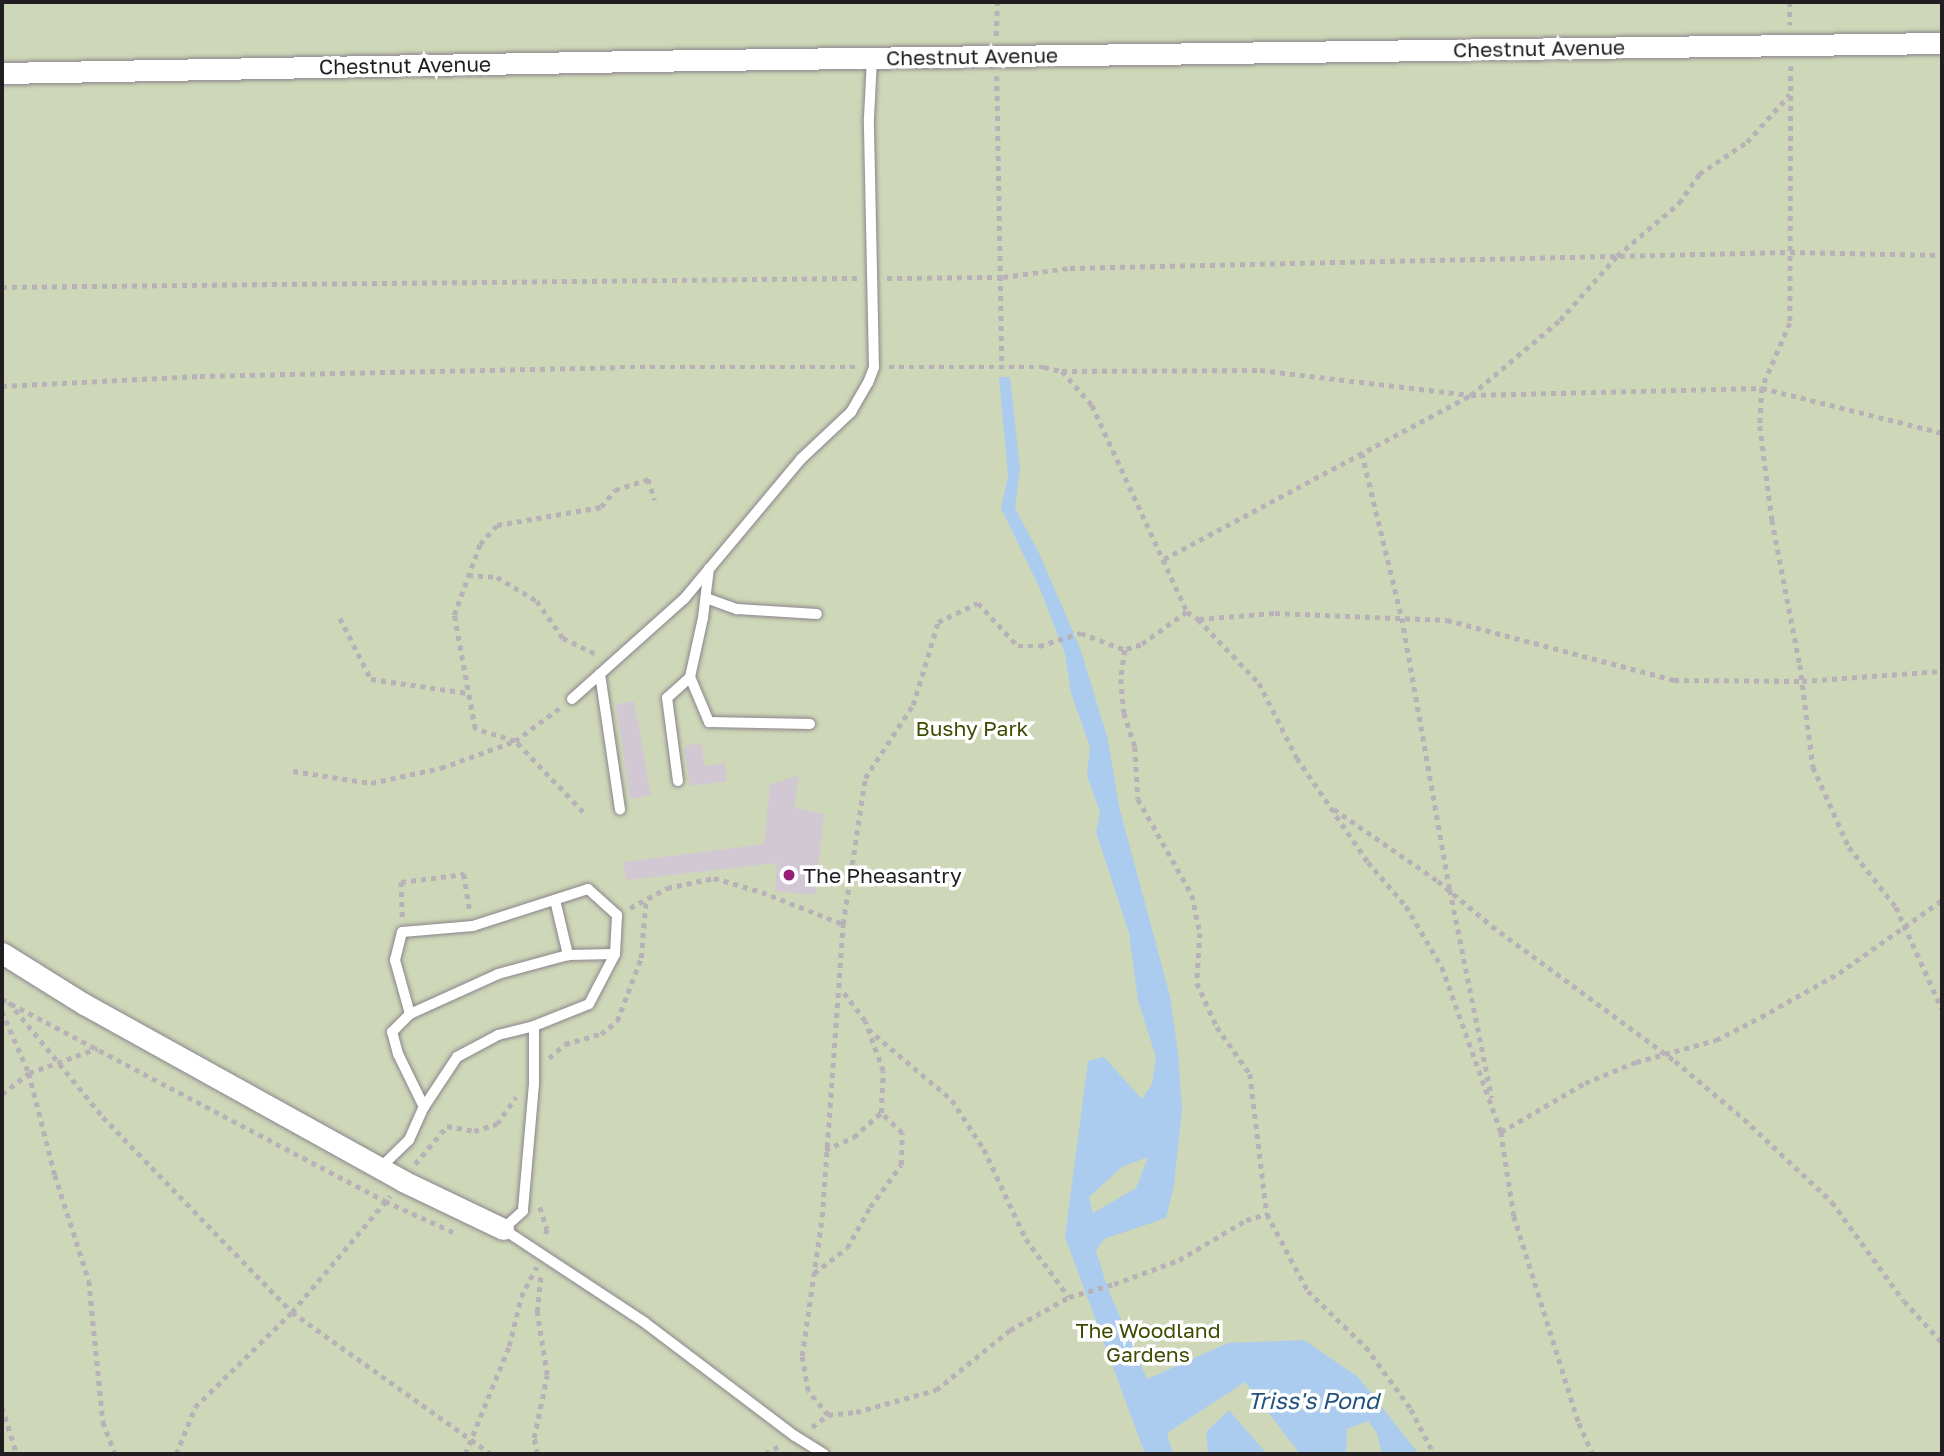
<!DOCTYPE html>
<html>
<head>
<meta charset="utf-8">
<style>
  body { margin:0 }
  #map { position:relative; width:1944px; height:1456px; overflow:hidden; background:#fef8fe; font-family:"Golos Text",sans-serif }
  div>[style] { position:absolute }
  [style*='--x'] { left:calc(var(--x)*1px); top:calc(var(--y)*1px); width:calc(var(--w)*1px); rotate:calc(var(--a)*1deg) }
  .green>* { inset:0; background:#ced8b8 }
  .water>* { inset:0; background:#abccef }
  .building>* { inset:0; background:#d2c8d3 }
  .path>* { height:4.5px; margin-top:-2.25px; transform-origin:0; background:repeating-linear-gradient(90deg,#b8b2b8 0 5px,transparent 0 10px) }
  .roads { filter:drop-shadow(0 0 2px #8c838c) drop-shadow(0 0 2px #8c838c) }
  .lane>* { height:10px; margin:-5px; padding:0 5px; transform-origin:5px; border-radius:5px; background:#fff }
  .street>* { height:21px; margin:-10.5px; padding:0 10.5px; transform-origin:10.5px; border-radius:10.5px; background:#fff }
  .dots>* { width:19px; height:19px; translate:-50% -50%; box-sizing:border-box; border:4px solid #fff; border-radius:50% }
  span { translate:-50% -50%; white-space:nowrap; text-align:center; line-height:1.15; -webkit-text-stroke:7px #fff; paint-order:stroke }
  .street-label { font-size:21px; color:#211d21 }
  .park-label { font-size:21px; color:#3d4c03 }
  .poi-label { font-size:21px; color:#211d21 }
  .left { translate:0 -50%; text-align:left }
  .water-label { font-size:23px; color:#23527f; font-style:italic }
  .frame { position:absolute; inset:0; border:4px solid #211d21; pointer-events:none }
</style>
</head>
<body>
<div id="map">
  <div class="green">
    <i style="clip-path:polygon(2px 2px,1942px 2px,1942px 1454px,2px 1454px)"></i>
  </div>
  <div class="water">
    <i style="clip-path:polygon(evenodd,999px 377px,1010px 377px,1020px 469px,1015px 508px,1039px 553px,1080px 648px,1107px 736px,1120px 810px,1170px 996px,1178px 1053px,1182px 1108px,1174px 1186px,1166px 1218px,1104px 1239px,1096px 1251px,1108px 1289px,1147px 1379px,1228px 1343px,1304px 1340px,1358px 1377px,1419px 1454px,1382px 1454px,1377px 1433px,1368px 1421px,1347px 1429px,1346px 1454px,1300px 1454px,1245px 1382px,1167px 1433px,1173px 1454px,1145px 1454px,1065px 1237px,1088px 1061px,1104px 1057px,1142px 1099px,1152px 1084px,1156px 1057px,1138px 1001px,1129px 933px,1096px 832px,1100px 812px,1087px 776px,1090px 747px,1071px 693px,1065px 654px,1040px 589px,1001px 508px,1008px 476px,999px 377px,1148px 1157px,1136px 1188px,1093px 1213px,1089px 1197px,1122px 1167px,1148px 1157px)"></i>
    <i style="clip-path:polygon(1229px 1410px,1267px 1454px,1208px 1454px,1206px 1432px)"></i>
  </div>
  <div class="building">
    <i style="clip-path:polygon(634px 701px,651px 795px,630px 799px,616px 704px)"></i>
    <i style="clip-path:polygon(701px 743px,705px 766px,725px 763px,727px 781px,690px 786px,684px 746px)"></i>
    <i style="clip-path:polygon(798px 775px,795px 808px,824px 814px,815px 895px,775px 891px,777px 863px,626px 880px,623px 862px,764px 844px,770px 785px)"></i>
  </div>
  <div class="path">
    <i style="--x:1790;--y:2;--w:23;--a:90"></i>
    <i style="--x:996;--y:36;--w:34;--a:-88"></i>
    <i style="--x:1791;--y:66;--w:257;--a:90.2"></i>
    <i style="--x:1790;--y:323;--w:71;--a:113.3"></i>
    <i style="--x:1762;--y:388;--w:38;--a:93"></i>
    <i style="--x:1760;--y:426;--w:95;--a:82.7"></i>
    <i style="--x:1772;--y:520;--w:148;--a:79.1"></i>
    <i style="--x:1800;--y:665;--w:103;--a:82.7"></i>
    <i style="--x:1813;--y:767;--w:88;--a:65.8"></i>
    <i style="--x:1849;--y:847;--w:76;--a:51.9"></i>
    <i style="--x:1896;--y:907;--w:112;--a:65.7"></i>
    <i style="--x:997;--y:76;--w:293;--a:89"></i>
    <i style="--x:887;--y:278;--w:116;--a:-0.5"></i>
    <i style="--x:1003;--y:277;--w:68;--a:-7.7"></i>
    <i style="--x:1070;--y:268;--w:720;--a:-1.27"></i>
    <i style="--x:1790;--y:252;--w:152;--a:1.1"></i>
    <i style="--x:2;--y:287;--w:855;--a:-0.6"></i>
    <i style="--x:889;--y:367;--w:155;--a:0"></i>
    <i style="--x:1044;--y:367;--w:18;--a:13"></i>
    <i style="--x:1062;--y:371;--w:45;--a:48.6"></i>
    <i style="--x:1092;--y:405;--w:228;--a:65.3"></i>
    <i style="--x:1187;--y:612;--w:13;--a:32"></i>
    <i style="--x:1198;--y:619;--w:88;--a:46.4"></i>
    <i style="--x:1259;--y:683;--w:84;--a:63.1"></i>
    <i style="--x:1297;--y:758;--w:126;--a:55.7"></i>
    <i style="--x:1368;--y:862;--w:58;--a:49.2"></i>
    <i style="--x:1406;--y:906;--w:71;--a:59.5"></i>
    <i style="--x:1442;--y:967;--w:175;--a:70.3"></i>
    <i style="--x:1501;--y:1132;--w:85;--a:81.2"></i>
    <i style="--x:1514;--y:1216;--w:217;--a:72.6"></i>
    <i style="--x:1579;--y:1423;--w:34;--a:66"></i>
    <i style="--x:1062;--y:371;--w:198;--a:-0.3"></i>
    <i style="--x:1260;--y:370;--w:212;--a:6.8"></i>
    <i style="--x:1471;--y:395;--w:116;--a:-40.1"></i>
    <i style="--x:1560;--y:320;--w:86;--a:-48.3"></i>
    <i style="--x:1617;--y:256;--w:82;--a:-40.5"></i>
    <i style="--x:1679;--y:203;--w:35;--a:-55"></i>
    <i style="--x:1699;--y:174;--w:58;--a:-33.7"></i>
    <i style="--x:1747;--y:142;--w:64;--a:-48.1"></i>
    <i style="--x:2;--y:386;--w:198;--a:-2.9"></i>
    <i style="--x:200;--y:376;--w:420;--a:-1.2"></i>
    <i style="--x:620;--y:367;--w:239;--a:0"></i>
    <i style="--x:1362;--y:453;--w:170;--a:76.4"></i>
    <i style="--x:1402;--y:618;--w:276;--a:80"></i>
    <i style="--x:1450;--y:890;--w:212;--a:78.6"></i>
    <i style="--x:1164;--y:559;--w:348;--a:-28.1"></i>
    <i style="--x:1471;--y:395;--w:291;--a:-1.4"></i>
    <i style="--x:1762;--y:388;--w:186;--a:14"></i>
    <i style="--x:468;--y:575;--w:29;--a:4"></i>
    <i style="--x:497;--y:577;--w:47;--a:31"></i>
    <i style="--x:537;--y:601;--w:45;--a:54.9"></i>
    <i style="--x:563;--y:638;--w:39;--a:26"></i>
    <i style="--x:1187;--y:612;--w:57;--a:144.3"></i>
    <i style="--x:1141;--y:645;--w:17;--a:163"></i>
    <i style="--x:1125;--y:650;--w:29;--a:98"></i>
    <i style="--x:1121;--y:679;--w:34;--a:85"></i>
    <i style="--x:1124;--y:713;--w:36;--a:72"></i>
    <i style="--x:1135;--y:747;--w:52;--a:86.7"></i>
    <i style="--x:1138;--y:799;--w:110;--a:60.6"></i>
    <i style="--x:1192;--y:895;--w:39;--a:78"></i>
    <i style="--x:1200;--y:933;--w:50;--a:93.4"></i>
    <i style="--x:1197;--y:983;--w:48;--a:65.6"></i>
    <i style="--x:1217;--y:1027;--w:57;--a:54.9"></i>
    <i style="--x:1250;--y:1074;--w:141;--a:83.1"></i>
    <i style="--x:1267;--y:1214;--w:87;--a:62"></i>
    <i style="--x:1308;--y:1291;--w:81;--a:44"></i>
    <i style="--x:1366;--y:1347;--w:77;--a:54"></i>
    <i style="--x:1411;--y:1409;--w:51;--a:62.9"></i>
    <i style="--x:340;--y:618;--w:68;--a:63.1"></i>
    <i style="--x:371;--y:679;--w:98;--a:8.2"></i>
    <i style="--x:1199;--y:619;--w:76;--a:-4.5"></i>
    <i style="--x:1275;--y:613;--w:172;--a:2.3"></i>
    <i style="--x:1447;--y:620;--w:235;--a:14.8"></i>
    <i style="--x:1674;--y:680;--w:128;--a:0.4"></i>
    <i style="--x:1802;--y:681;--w:140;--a:-4.1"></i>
    <i style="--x:293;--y:771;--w:79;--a:8.7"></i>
    <i style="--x:371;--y:783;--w:72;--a:-12.1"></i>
    <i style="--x:441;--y:768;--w:79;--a:-20"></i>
    <i style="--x:515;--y:741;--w:57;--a:-36.5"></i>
    <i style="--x:1334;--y:809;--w:126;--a:34.7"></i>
    <i style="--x:1438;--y:881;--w:70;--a:39.8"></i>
    <i style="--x:1492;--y:926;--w:227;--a:36.4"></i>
    <i style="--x:1675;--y:1061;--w:90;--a:40"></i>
    <i style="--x:1744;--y:1119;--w:121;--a:43.3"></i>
    <i style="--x:1832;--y:1202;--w:122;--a:54"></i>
    <i style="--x:1904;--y:1301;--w:56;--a:47.2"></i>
    <i style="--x:583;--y:812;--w:98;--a:-133.8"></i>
    <i style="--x:515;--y:741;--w:42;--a:-163.3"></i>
    <i style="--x:475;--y:729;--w:116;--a:-100.4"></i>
    <i style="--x:454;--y:615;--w:76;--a:-69.9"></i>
    <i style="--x:480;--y:544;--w:25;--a:-48"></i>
    <i style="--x:497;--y:525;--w:106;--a:-9.8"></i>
    <i style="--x:601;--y:507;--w:22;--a:-51"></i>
    <i style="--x:615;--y:490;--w:35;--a:-18"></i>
    <i style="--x:648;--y:479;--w:22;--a:72"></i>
    <i style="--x:630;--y:908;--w:42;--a:-28.4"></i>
    <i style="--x:667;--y:888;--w:48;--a:-12"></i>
    <i style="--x:714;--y:878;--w:50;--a:16.3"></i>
    <i style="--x:762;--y:892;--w:87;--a:21.6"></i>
    <i style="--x:402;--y:917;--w:35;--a:-92"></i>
    <i style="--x:401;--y:882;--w:64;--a:-7.2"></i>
    <i style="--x:464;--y:874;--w:36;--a:81"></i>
    <i style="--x:2;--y:999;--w:433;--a:27.8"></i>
    <i style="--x:385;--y:1201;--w:75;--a:24.5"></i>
    <i style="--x:9;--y:1002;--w:149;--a:50.7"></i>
    <i style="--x:103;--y:1117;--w:272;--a:45.9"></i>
    <i style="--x:292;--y:1312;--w:244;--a:35.5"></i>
    <i style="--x:2;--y:1011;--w:68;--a:66.5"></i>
    <i style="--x:29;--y:1073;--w:105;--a:75.7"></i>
    <i style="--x:55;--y:1175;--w:111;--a:72.2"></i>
    <i style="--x:89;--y:1281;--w:142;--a:84.3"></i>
    <i style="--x:103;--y:1422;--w:34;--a:69"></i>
    <i style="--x:868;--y:1029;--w:110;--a:40.2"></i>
    <i style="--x:952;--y:1100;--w:59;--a:56.9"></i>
    <i style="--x:984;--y:1149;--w:99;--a:65"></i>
    <i style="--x:1026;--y:1239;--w:72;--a:53.4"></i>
    <i style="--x:549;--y:1058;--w:21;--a:-41"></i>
    <i style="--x:565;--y:1044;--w:37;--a:-16"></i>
    <i style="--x:601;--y:1034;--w:21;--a:-39"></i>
    <i style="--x:617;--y:1021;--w:67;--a:-69.1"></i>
    <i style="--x:641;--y:958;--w:59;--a:-85.2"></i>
    <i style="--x:2;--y:1094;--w:34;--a:-38"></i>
    <i style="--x:29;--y:1073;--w:73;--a:-19.9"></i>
    <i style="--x:1501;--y:1132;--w:97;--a:-30.3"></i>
    <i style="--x:1585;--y:1083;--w:55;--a:-22.4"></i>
    <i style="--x:1636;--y:1062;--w:83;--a:-15.4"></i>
    <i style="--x:1716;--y:1040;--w:51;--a:-27.1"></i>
    <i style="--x:1761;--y:1017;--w:90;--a:-29.4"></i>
    <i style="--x:1839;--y:973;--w:126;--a:-35.3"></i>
    <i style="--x:825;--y:1150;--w:32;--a:-24"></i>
    <i style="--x:854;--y:1137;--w:36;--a:-42"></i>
    <i style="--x:881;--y:1113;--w:42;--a:-87.3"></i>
    <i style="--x:883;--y:1071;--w:53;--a:-109.8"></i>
    <i style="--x:865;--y:1021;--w:40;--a:-127"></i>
    <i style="--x:415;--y:1164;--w:50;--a:-49.9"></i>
    <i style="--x:447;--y:1126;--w:27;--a:10"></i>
    <i style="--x:474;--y:1131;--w:24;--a:-17"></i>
    <i style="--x:497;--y:1124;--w:33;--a:-55"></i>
    <i style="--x:540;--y:1207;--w:23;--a:72"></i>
    <i style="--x:547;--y:1229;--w:10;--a:101"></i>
    <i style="--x:814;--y:1273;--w:41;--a:-37.1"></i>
    <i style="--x:847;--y:1248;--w:47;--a:-60.7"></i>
    <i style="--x:870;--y:1207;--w:52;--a:-53.6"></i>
    <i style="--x:901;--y:1165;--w:32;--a:-88"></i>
    <i style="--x:902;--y:1133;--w:29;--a:-136"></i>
    <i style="--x:2;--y:1407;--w:49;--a:72.3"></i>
    <i style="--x:828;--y:1415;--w:31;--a:-130"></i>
    <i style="--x:808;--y:1391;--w:36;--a:-100"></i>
    <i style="--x:802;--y:1356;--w:140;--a:-81.8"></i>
    <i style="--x:822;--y:1217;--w:294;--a:-85.9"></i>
    <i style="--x:843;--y:924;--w:148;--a:-81.4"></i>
    <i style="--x:865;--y:778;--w:87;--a:-56.7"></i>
    <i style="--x:913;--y:705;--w:87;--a:-73.2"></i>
    <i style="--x:938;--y:622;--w:44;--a:-25.4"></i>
    <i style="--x:978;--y:603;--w:59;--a:47.1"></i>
    <i style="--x:1018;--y:646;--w:21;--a:0"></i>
    <i style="--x:1039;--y:646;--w:44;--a:-17.2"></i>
    <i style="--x:1081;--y:633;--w:47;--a:21.1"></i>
    <i style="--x:812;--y:1427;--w:20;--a:-37"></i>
    <i style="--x:828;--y:1415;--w:28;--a:-6"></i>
    <i style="--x:856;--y:1412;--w:83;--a:-15.4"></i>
    <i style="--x:936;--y:1390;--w:95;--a:-39"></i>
    <i style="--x:1010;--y:1330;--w:68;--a:-29.2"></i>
    <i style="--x:1069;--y:1297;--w:47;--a:-16.1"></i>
    <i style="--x:1114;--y:1284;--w:69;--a:-20.3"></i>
    <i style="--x:1179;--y:1260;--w:78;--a:-30.8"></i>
    <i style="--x:1246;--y:1220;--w:22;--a:-16"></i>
    <i style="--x:176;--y:1454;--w:51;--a:-68"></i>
    <i style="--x:195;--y:1407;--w:136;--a:-44.4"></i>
    <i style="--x:292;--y:1312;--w:152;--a:-49.8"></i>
    <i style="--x:465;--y:1454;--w:117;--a:-67.8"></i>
    <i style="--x:509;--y:1346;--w:50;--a:-76.2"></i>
    <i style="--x:521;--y:1297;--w:34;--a:-63"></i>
    <i style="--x:537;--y:1454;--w:16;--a:-101"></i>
    <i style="--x:534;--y:1438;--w:64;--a:-78.3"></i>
    <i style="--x:547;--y:1375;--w:64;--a:-99"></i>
    <i style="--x:537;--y:1312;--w:40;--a:-84.3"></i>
    <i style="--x:765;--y:1454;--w:20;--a:-30"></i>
  </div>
  <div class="roads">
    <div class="lane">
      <i style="--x:706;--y:598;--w:33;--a:20"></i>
      <i style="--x:737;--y:609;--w:80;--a:3.6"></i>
      <i style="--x:600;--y:674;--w:137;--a:81.6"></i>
      <i style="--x:690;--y:677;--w:49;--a:67.1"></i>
      <i style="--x:709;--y:722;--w:101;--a:1.1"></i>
      <i style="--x:572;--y:699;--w:150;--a:-41.8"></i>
      <i style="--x:684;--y:599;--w:182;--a:-50.1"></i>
      <i style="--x:801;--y:459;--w:69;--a:-43.2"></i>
      <i style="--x:851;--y:412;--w:34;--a:-60"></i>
      <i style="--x:868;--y:383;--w:17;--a:-69"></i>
      <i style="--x:874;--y:367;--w:249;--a:-91.2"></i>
      <i style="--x:869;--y:118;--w:60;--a:-87.1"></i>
      <i style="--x:678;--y:781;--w:84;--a:-97.5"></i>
      <i style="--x:667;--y:698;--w:31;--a:-42"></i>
      <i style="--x:690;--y:677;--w:60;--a:-77.6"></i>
      <i style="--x:703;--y:618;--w:50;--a:-83.2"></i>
      <i style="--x:555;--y:900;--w:57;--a:76.7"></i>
      <i style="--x:534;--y:1026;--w:58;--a:90"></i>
      <i style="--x:534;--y:1084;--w:127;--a:95"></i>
      <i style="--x:523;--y:1211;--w:27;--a:138"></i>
      <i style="--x:503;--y:1229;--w:169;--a:33.4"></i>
      <i style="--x:644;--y:1322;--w:189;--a:37.1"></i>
      <i style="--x:795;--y:1436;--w:34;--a:32"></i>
      <i style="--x:424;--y:1107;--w:59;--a:-116.1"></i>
      <i style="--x:398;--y:1054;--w:23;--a:-105"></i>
      <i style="--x:392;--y:1032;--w:25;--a:-45"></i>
      <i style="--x:410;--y:1014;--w:97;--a:-24.4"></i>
      <i style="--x:498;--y:974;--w:73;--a:-15.2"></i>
      <i style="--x:568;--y:955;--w:47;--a:-1.2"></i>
      <i style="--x:380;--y:1168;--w:40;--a:-44"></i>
      <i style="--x:409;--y:1140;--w:36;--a:-66"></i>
      <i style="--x:424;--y:1107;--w:60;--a:-56.6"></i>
      <i style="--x:457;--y:1057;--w:47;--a:-28.2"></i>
      <i style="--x:498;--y:1035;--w:37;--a:-14"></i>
      <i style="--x:534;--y:1026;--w:59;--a:-21.8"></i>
      <i style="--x:589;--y:1004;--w:56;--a:-62.5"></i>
      <i style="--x:615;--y:954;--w:39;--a:-87"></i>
      <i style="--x:617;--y:915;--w:39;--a:-138"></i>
      <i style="--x:588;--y:889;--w:121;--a:162.2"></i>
      <i style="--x:473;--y:926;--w:71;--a:175.2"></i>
      <i style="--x:402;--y:932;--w:29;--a:104"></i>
      <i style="--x:395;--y:960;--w:56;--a:74.5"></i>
    </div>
    <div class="street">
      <i style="--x:2;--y:73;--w:635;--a:-1.08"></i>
      <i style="--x:637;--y:61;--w:1305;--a:-0.79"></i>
      <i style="--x:2;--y:953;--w:97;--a:31.9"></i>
      <i style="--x:84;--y:1004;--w:365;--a:29"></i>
      <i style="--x:403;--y:1181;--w:111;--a:25.6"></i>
    </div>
  </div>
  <div class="dots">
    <i style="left:789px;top:875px;background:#961e79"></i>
  </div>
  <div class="street-label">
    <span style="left:1539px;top:48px;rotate:-1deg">Chestnut Avenue</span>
    <span style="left:972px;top:56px;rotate:-1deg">Chestnut Avenue</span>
    <span style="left:405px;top:65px;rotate:-1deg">Chestnut Avenue</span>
  </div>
  <div class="park-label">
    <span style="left:972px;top:728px">Bushy Park</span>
    <span style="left:1148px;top:1342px">The Woodland<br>Gardens</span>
  </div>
  <div class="poi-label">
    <span class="left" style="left:803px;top:875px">The Pheasantry</span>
  </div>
  <div class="water-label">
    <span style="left:1313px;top:1400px">Triss's Pond</span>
  </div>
  <div class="frame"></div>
</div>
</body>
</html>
